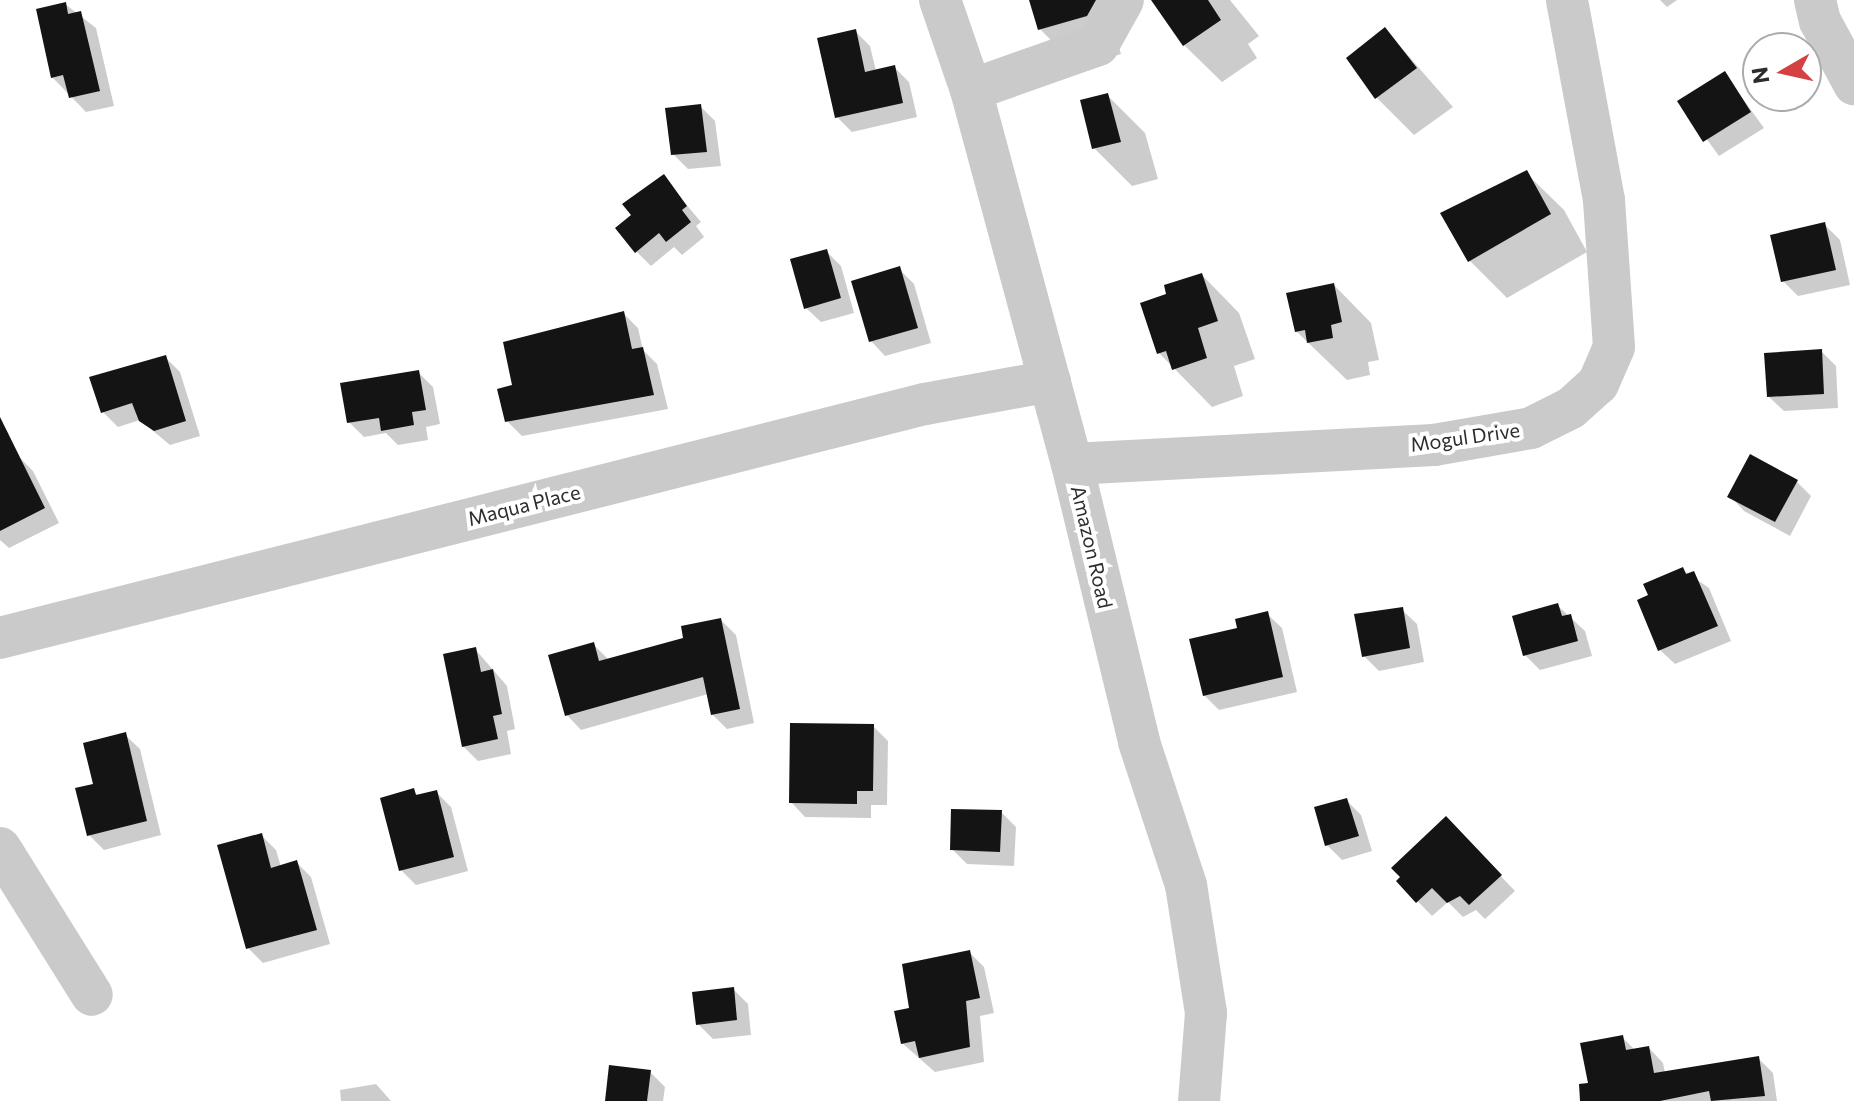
<!DOCTYPE html>
<html>
<head>
<meta charset="utf-8">
<style>
  body { margin:0 }
  #map { position:relative; width:1854px; height:1101px; overflow:hidden; background:#fff; font-family:Commissioner,sans-serif }
  div>[style] { position:absolute }
  [style*='--x'] { left:calc(var(--x)*1px); top:calc(var(--y)*1px); width:calc(var(--w)*1px); rotate:calc(var(--a)*1deg) }
  .shadow>* { inset:0; background:#0003 }
  .building>* { inset:0; background:#141414 }
  .minor>* { height:42px; margin:-21px; padding:0 21px; transform-origin:21px; border-radius:21px; background:#cacaca }
  span { translate:-50% -50%; white-space:nowrap; text-align:center; line-height:1.15; -webkit-text-stroke:8px #fff; paint-order:stroke }
  .street-label { font-size:20px; color:#2d2d2d }
  .north { position:absolute; left:1742px; top:32px; width:80px; height:80px; box-sizing:border-box; background:#fff; border:2px solid #ababab; border-radius:50%; rotate:261deg; font-size:22px; font-weight:700; line-height:32px; text-align:center; color:#2d2d2d }
  .north::after { content:''; display:block; margin:auto; width:28px; height:36px; background:#d34142; clip-path:polygon(50% 0,100% 100%,50% 72%,0 100%) }
</style>
</head>
<body>
<div id="map">
  <div class="shadow">
    <i style="clip-path:polygon(1031px 0,1113px 0,1107px 7px,1121px 54px,1077px 67px,1040px 29px)"></i>
    <i style="clip-path:polygon(1169px 0,1230px 0,1259px 36px,1248px 44px,1257px 58px,1222px 82px,1184px 45px)"></i>
    <i style="clip-path:polygon(1660px 0,1677px 0,1667px 7px)"></i>
    <i style="clip-path:polygon(65px 4px,96px 28px,114px 106px,86px 112px,52px 77px)"></i>
    <i style="clip-path:polygon(1385px 29px,1453px 107px,1414px 135px,1376px 97px)"></i>
    <i style="clip-path:polygon(855px 31px,870px 46px,876px 71px,894px 67px,909px 82px,917px 117px,852px 132px,837px 117px)"></i>
    <i style="clip-path:polygon(1725px 74px,1764px 128px,1719px 156px,1680px 102px)"></i>
    <i style="clip-path:polygon(1107px 95px,1145px 133px,1158px 179px,1132px 186px,1094px 148px)"></i>
    <i style="clip-path:polygon(700px 106px,715px 121px,721px 166px,688px 169px,673px 154px)"></i>
    <i style="clip-path:polygon(1526px 173px,1564px 210px,1587px 252px,1507px 298px,1469px 260px)"></i>
    <i style="clip-path:polygon(663px 177px,701px 222px,696px 226px,704px 237px,682px 255px,674px 247px,651px 266px,636px 251px,634px 215px)"></i>
    <i style="clip-path:polygon(1825px 225px,1840px 240px,1850px 285px,1798px 296px,1783px 281px)"></i>
    <i style="clip-path:polygon(826px 251px,841px 266px,854px 313px,821px 322px,806px 308px)"></i>
    <i style="clip-path:polygon(899px 269px,914px 284px,931px 343px,885px 356px,871px 341px)"></i>
    <i style="clip-path:polygon(1202px 275px,1239px 313px,1255px 359px,1234px 366px,1243px 396px,1212px 407px,1159px 353px)"></i>
    <i style="clip-path:polygon(1334px 285px,1371px 323px,1379px 360px,1368px 362px,1370px 375px,1347px 380px,1296px 331px)"></i>
    <i style="clip-path:polygon(623px 313px,638px 328px,643px 350px,657px 364px,668px 409px,522px 436px,507px 421px,514px 387px)"></i>
    <i style="clip-path:polygon(1821px 351px,1836px 366px,1838px 408px,1784px 411px,1769px 397px)"></i>
    <i style="clip-path:polygon(165px 357px,180px 372px,200px 436px,170px 445px,140px 420px,118px 427px,103px 412px)"></i>
    <i style="clip-path:polygon(418px 372px,433px 387px,440px 424px,426px 427px,428px 440px,398px 445px,386px 433px,364px 437px,349px 422px)"></i>
    <i style="clip-path:polygon(18px 456px,33px 471px,59px 523px,9px 548px,0 540px,0 465px)"></i>
    <i style="clip-path:polygon(1796px 481px,1811px 496px,1790px 536px,1744px 511px,1730px 496px)"></i>
    <i style="clip-path:polygon(1683px 570px,1709px 588px,1731px 641px,1675px 664px,1660px 650px,1651px 596px)"></i>
    <i style="clip-path:polygon(1557px 605px,1585px 631px,1592px 656px,1540px 670px,1525px 655px)"></i>
    <i style="clip-path:polygon(1402px 610px,1417px 624px,1424px 662px,1379px 671px,1364px 656px)"></i>
    <i style="clip-path:polygon(1267px 614px,1282px 628px,1297px 692px,1219px 710px,1204px 695px)"></i>
    <i style="clip-path:polygon(721px 620px,736px 635px,754px 723px,727px 729px,712px 714px,708px 694px,581px 730px,567px 715px,593px 644px,608px 659px,685px 640px)"></i>
    <i style="clip-path:polygon(475px 649px,507px 686px,515px 729px,507px 731px,511px 754px,478px 761px,463px 746px)"></i>
    <i style="clip-path:polygon(873px 726px,888px 741px,887px 805px,871px 805px,871px 818px,805px 817px,791px 802px)"></i>
    <i style="clip-path:polygon(125px 735px,140px 749px,161px 835px,104px 850px,89px 835px)"></i>
    <i style="clip-path:polygon(413px 791px,419px 796px,436px 792px,451px 807px,468px 871px,416px 885px,401px 870px)"></i>
    <i style="clip-path:polygon(1346px 800px,1361px 815px,1372px 851px,1342px 860px,1327px 845px)"></i>
    <i style="clip-path:polygon(1001px 812px,1016px 827px,1014px 866px,967px 864px,952px 849px)"></i>
    <i style="clip-path:polygon(1446px 819px,1515px 891px,1485px 919px,1476px 910px,1463px 917px,1448px 902px,1432px 916px,1398px 881px)"></i>
    <i style="clip-path:polygon(261px 835px,276px 850px,281px 867px,297px 863px,311px 877px,330px 944px,263px 963px,248px 948px)"></i>
    <i style="clip-path:polygon(969px 952px,984px 967px,994px 1013px,980px 1016px,984px 1062px,935px 1072px,902px 1043px)"></i>
    <i style="clip-path:polygon(733px 989px,748px 1004px,751px 1035px,713px 1039px,698px 1024px)"></i>
    <i style="clip-path:polygon(1622px 1037px,1635px 1050px,1649px 1048px,1663px 1063px,1665px 1073px,1758px 1058px,1773px 1073px,1777px 1101px,1614px 1101px)"></i>
    <i style="clip-path:polygon(650px 1072px,665px 1087px,663px 1101px,607px 1101px)"></i>
    <i style="clip-path:polygon(376px 1084px,391px 1101px,341px 1101px,340px 1090px)"></i>
  </div>
  <div class="building">
    <i style="clip-path:polygon(1029px 0,1096px 0,1087px 16px,1038px 30px)"></i>
    <i style="clip-path:polygon(1151px 0,1208px 0,1221px 20px,1183px 46px)"></i>
    <i style="clip-path:polygon(66px 2px,68px 14px,81px 11px,100px 91px,69px 98px,63px 75px,51px 78px,36px 9px)"></i>
    <i style="clip-path:polygon(1385px 27px,1417px 68px,1375px 99px,1346px 58px)"></i>
    <i style="clip-path:polygon(856px 29px,865px 72px,895px 65px,903px 103px,835px 118px,817px 38px)"></i>
    <i style="clip-path:polygon(1725px 71px,1751px 112px,1703px 142px,1677px 101px)"></i>
    <i style="clip-path:polygon(1108px 93px,1121px 142px,1092px 149px,1080px 100px)"></i>
    <i style="clip-path:polygon(701px 104px,707px 152px,671px 155px,665px 108px)"></i>
    <i style="clip-path:polygon(1527px 170px,1551px 214px,1468px 262px,1440px 213px)"></i>
    <i style="clip-path:polygon(664px 174px,687px 206px,682px 210px,691px 222px,666px 242px,659px 233px,635px 253px,615px 228px,631px 215px,622px 204px)"></i>
    <i style="clip-path:polygon(1825px 222px,1836px 270px,1781px 282px,1770px 235px)"></i>
    <i style="clip-path:polygon(827px 249px,841px 298px,804px 309px,790px 259px)"></i>
    <i style="clip-path:polygon(900px 266px,918px 328px,869px 342px,851px 281px)"></i>
    <i style="clip-path:polygon(1202px 273px,1218px 321px,1198px 328px,1207px 358px,1172px 370px,1166px 351px,1157px 354px,1140px 303px,1166px 294px,1164px 285px)"></i>
    <i style="clip-path:polygon(1334px 283px,1342px 322px,1331px 325px,1333px 338px,1307px 343px,1305px 330px,1295px 332px,1286px 293px)"></i>
    <i style="clip-path:polygon(624px 311px,632px 349px,643px 347px,654px 395px,505px 422px,497px 389px,512px 385px,503px 342px)"></i>
    <i style="clip-path:polygon(1822px 349px,1824px 394px,1767px 397px,1764px 353px)"></i>
    <i style="clip-path:polygon(166px 355px,186px 421px,154px 431px,139px 421px,132px 403px,101px 413px,89px 377px)"></i>
    <i style="clip-path:polygon(419px 370px,426px 410px,412px 412px,414px 425px,381px 431px,379px 418px,347px 423px,340px 383px)"></i>
    <i style="clip-path:polygon(0 417px,45px 508px,0 531px)"></i>
    <i style="clip-path:polygon(1750px 454px,1798px 480px,1775px 522px,1727px 497px)"></i>
    <i style="clip-path:polygon(1683px 567px,1686px 574px,1694px 571px,1718px 626px,1658px 651px,1637px 600px,1648px 595px,1643px 584px)"></i>
    <i style="clip-path:polygon(1558px 603px,1562px 616px,1571px 614px,1578px 641px,1523px 656px,1512px 616px)"></i>
    <i style="clip-path:polygon(1403px 607px,1410px 648px,1362px 657px,1354px 614px)"></i>
    <i style="clip-path:polygon(1268px 611px,1283px 677px,1203px 696px,1189px 639px,1237px 628px,1235px 619px)"></i>
    <i style="clip-path:polygon(721px 618px,740px 709px,711px 715px,703px 677px,565px 716px,548px 655px,594px 642px,599px 661px,683px 638px,681px 626px)"></i>
    <i style="clip-path:polygon(476px 647px,481px 672px,493px 669px,502px 714px,493px 716px,498px 739px,462px 747px,443px 654px)"></i>
    <i style="clip-path:polygon(790px 723px,874px 724px,873px 791px,857px 791px,857px 804px,789px 803px)"></i>
    <i style="clip-path:polygon(126px 732px,147px 821px,87px 836px,75px 788px,93px 784px,83px 743px)"></i>
    <i style="clip-path:polygon(414px 788px,416px 795px,437px 790px,454px 857px,399px 871px,380px 798px)"></i>
    <i style="clip-path:polygon(1347px 798px,1359px 836px,1325px 846px,1314px 807px)"></i>
    <i style="clip-path:polygon(951px 809px,1002px 810px,1000px 852px,950px 850px)"></i>
    <i style="clip-path:polygon(1446px 816px,1502px 875px,1469px 905px,1460px 896px,1447px 903px,1432px 888px,1416px 903px,1396px 881px,1400px 877px,1391px 868px)"></i>
    <i style="clip-path:polygon(262px 833px,271px 868px,297px 860px,317px 930px,246px 949px,217px 845px)"></i>
    <i style="clip-path:polygon(970px 950px,980px 998px,966px 1001px,970px 1047px,919px 1058px,915px 1041px,901px 1044px,894px 1011px,909px 1008px,902px 964px)"></i>
    <i style="clip-path:polygon(734px 987px,737px 1020px,696px 1025px,692px 992px)"></i>
    <i style="clip-path:polygon(1623px 1035px,1626px 1050px,1649px 1046px,1654px 1073px,1759px 1056px,1765px 1096px,1711px 1101px,1709px 1091px,1660px 1101px,1580px 1101px,1579px 1084px,1588px 1083px,1580px 1043px)"></i>
    <i style="clip-path:polygon(609px 1065px,651px 1070px,647px 1101px,605px 1101px)"></i>
  </div>
  <div class="minor">
    <i style="--x:940;--y:0;--w:95;--a:71"></i>
    <i style="--x:971;--y:90;--w:387;--a:74.9"></i>
    <i style="--x:1072;--y:464;--w:286;--a:76.4"></i>
    <i style="--x:1139;--y:742;--w:151;--a:71.8"></i>
    <i style="--x:1186;--y:885;--w:130;--a:81.1"></i>
    <i style="--x:1206;--y:1013;--w:88;--a:94.5"></i>
    <i style="--x:1815;--y:0;--w:22;--a:77"></i>
    <i style="--x:1820;--y:21;--w:72;--a:61.6"></i>
    <i style="--x:971;--y:90;--w:135;--a:-19.5"></i>
    <i style="--x:1098;--y:45;--w:51;--a:-60.9"></i>
    <i style="--x:1072;--y:464;--w:362;--a:-3"></i>
    <i style="--x:1434;--y:445;--w:98;--a:-9.9"></i>
    <i style="--x:1531;--y:428;--w:45;--a:-26.6"></i>
    <i style="--x:1571;--y:408;--w:36;--a:-42"></i>
    <i style="--x:1598;--y:384;--w:40;--a:-66.6"></i>
    <i style="--x:1614;--y:347;--w:147;--a:-93.9"></i>
    <i style="--x:1604;--y:200;--w:203;--a:-100.5"></i>
    <i style="--x:0;--y:638;--w:954;--a:-14.2"></i>
    <i style="--x:925;--y:404;--w:127;--a:-10.4"></i>
    <i style="--x:0;--y:848;--w:173;--a:58"></i>
  </div>
  <div class="street-label">
    <span style="left:1465px;top:437px;rotate:-8deg">Mogul Drive</span>
    <span style="left:524px;top:505px;rotate:-14deg">Maqua Place</span>
    <span style="left:1092px;top:547px;rotate:77deg">Amazon Road</span>
  </div>
  <div class="north">N</div>
</div>
</body>
</html>
